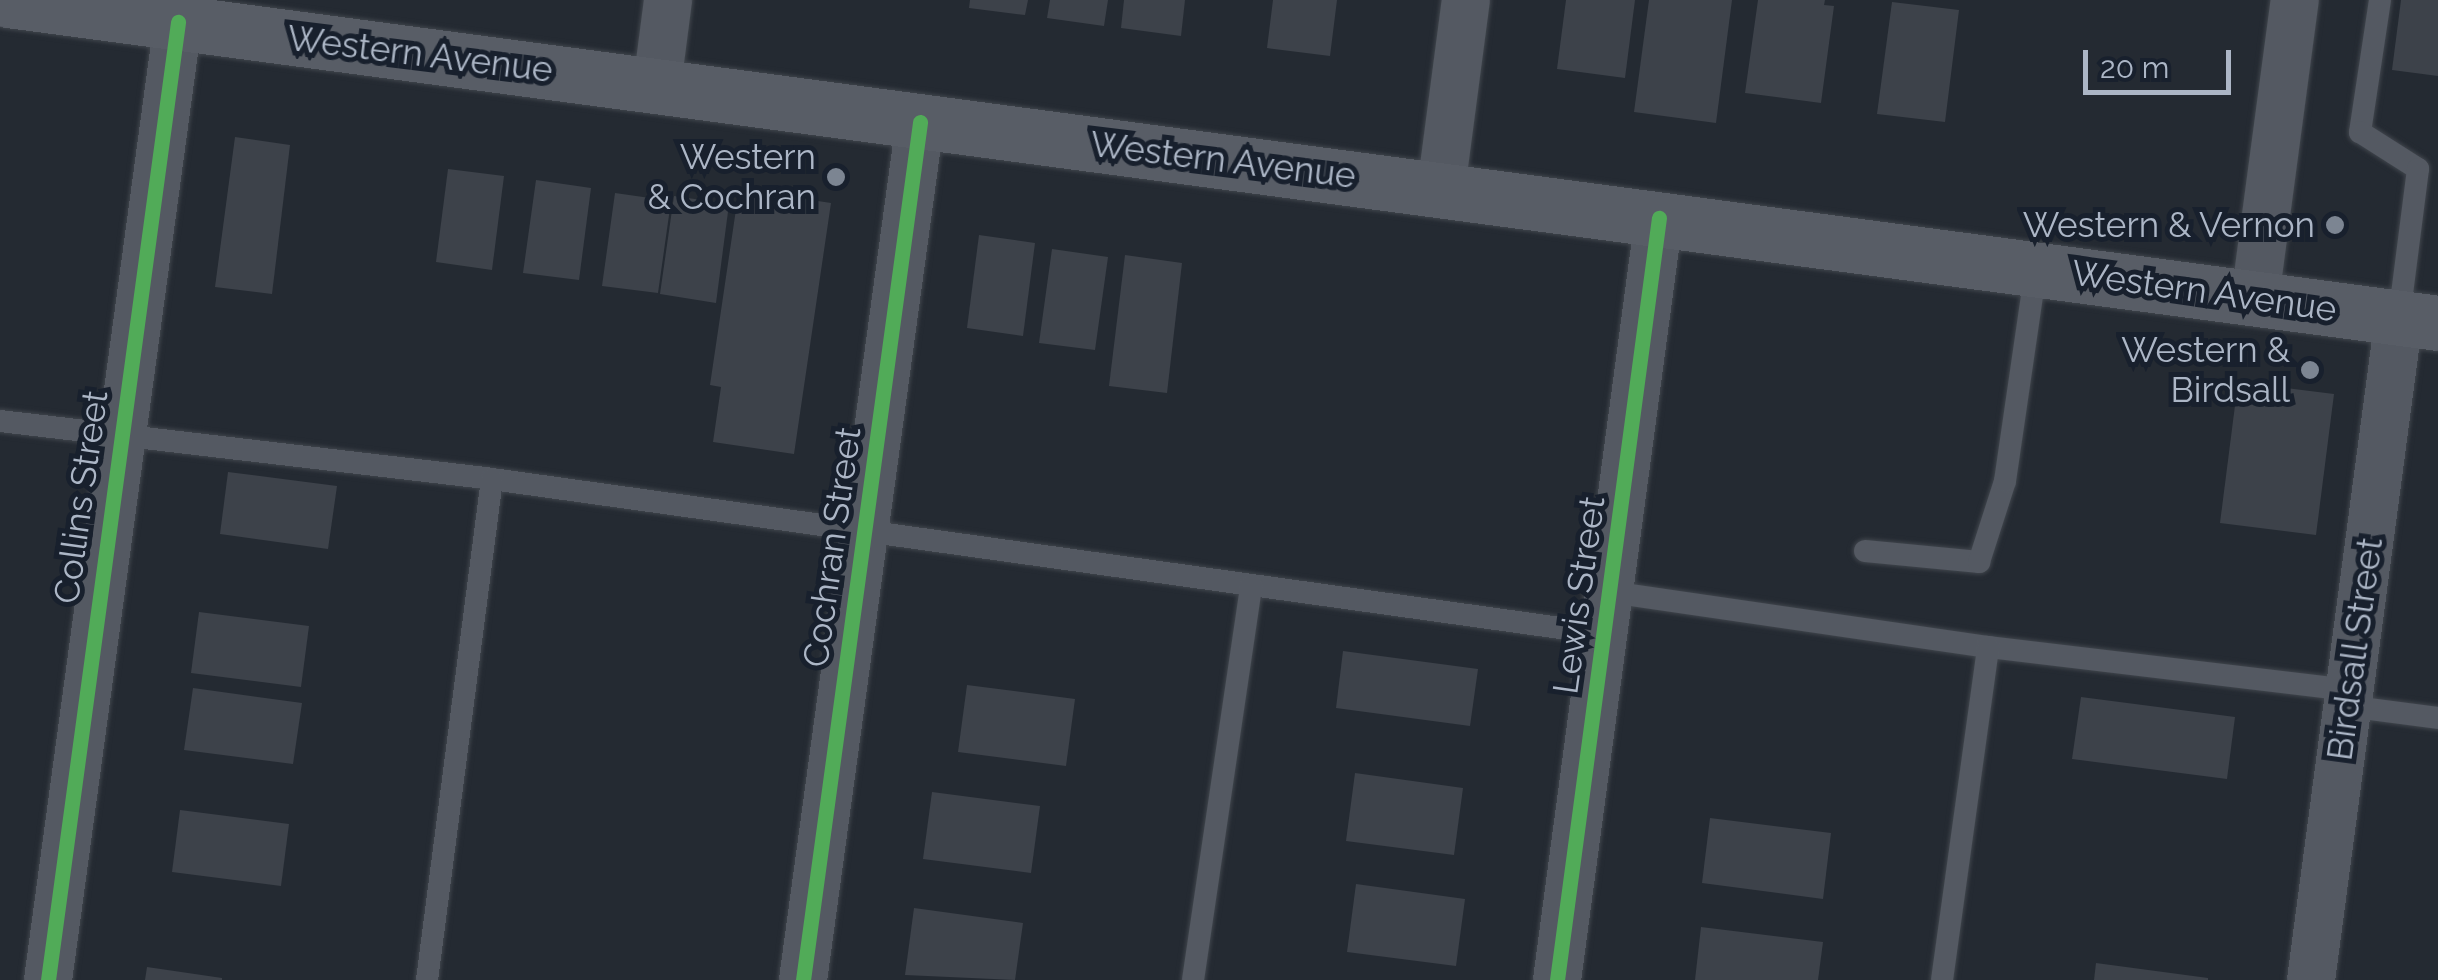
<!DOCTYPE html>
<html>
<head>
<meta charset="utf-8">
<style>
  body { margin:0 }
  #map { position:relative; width:2438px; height:980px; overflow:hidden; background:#242a32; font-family:Raleway,sans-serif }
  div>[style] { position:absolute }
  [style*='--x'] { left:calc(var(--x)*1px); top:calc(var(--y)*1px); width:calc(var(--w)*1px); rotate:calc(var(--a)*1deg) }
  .building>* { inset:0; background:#3d424a }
  .roads { filter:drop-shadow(0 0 2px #40454c) drop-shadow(0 0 2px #40454c) }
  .service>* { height:22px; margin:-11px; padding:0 11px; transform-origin:11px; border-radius:11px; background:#545962 }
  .minor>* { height:48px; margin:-24px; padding:0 24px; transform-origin:24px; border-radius:24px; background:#545962 }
  .secondary>* { height:55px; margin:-27.5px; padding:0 27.5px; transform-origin:27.5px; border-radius:27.5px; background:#585d66 }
  .cycleway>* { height:15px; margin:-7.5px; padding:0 7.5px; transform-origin:7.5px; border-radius:7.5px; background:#51ab58 }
  .dots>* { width:28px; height:28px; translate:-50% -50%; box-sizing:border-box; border:5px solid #18202d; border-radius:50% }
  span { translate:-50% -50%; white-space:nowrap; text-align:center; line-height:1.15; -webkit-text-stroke:10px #18202d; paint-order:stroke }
  .street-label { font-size:35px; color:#acb6c6 }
  .poi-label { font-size:35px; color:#acb6c6 }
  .right { translate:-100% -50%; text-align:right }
  .scale { position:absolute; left:2083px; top:50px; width:148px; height:45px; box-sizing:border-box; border:5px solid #acb6c6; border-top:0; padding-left:12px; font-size:30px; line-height:35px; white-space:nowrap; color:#acb6c6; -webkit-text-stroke:8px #18202d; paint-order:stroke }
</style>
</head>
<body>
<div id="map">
  <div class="building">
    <i style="clip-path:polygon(970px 0,1028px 0,1025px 15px,969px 8px)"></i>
    <i style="clip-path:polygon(1050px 0,1108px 0,1104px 26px,1047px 18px)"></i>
    <i style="clip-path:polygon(1124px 0,1185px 0,1181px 36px,1121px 28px)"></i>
    <i style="clip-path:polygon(1273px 0,1337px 0,1330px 56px,1267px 48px)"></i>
    <i style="clip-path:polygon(1566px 0,1635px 0,1625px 78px,1557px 69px)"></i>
    <i style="clip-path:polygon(1649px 0,1732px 0,1716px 123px,1634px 112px)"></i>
    <i style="clip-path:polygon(1758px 0,1825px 0,1824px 5px,1834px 6px,1821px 103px,1745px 93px)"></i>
    <i style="clip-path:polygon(2401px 0,2438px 0,2438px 76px,2392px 70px)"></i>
    <i style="clip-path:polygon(1892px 2px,1959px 10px,1945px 122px,1877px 114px)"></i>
    <i style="clip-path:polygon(235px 137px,290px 145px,272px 294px,215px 287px)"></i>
    <i style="clip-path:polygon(448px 169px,504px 176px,492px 270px,436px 262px)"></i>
    <i style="clip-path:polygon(536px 180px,591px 188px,579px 280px,523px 273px)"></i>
    <i style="clip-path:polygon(739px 189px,831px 203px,794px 454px,713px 442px,721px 387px,710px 385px)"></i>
    <i style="clip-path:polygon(615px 193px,671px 201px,658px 293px,602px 286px)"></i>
    <i style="clip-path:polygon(674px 196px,729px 204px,716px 303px,660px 294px)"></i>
    <i style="clip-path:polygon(979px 235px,1035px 243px,1023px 336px,967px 328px)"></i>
    <i style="clip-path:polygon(1052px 249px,1108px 257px,1095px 350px,1039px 343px)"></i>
    <i style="clip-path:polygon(1125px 255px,1182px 263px,1167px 393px,1109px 386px)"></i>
    <i style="clip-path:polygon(2238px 382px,2334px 394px,2316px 535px,2220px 523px)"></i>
    <i style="clip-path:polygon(228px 472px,337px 486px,328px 549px,220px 534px)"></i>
    <i style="clip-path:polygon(199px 612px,309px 626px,301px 687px,191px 673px)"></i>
    <i style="clip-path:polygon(1343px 651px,1478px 669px,1470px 726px,1336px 708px)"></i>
    <i style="clip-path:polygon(967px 685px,1075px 699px,1066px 766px,958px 752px)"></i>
    <i style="clip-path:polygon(193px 688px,302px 703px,293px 764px,184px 750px)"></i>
    <i style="clip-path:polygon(2081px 697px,2235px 717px,2227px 779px,2072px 759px)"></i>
    <i style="clip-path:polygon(1355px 773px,1463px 788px,1454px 855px,1346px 841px)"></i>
    <i style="clip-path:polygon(932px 792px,1040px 806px,1031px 873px,923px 859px)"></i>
    <i style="clip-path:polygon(180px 810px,289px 824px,281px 886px,172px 872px)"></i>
    <i style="clip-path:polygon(1710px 818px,1831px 833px,1823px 899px,1702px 883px)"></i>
    <i style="clip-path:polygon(1356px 884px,1465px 899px,1456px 966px,1347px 952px)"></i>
    <i style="clip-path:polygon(914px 908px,1023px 923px,1015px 980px,905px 975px)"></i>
    <i style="clip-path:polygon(1701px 927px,1823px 942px,1818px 980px,1695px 980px)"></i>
    <i style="clip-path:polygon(2096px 963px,2208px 978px,2208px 980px,2094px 980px)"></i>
    <i style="clip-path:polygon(147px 967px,222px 978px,222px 980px,145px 980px)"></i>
  </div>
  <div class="roads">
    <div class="service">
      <i style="--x:2380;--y:0;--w:134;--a:98.6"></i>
      <i style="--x:2360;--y:132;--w:69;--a:32.5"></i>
      <i style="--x:2418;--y:169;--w:150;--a:97.3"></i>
      <i style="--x:0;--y:421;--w:495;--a:6.7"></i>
      <i style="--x:492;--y:479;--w:1123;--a:7.94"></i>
      <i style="--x:1865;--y:551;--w:115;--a:5.5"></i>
      <i style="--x:1979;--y:562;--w:85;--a:-72.2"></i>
      <i style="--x:2005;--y:481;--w:215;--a:-81.7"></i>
      <i style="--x:1610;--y:592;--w:382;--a:8.3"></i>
      <i style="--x:1988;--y:647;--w:365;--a:6.8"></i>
      <i style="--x:2347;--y:706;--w:92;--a:7.5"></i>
      <i style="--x:427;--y:980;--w:505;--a:-82.61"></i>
      <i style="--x:1193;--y:980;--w:399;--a:-81.6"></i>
      <i style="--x:1942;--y:980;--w:336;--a:-82.1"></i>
    </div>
    <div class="minor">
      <i style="--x:657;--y:85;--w:86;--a:-82.6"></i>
      <i style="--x:1441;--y:189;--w:191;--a:-82.5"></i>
      <i style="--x:2255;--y:298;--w:301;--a:-82.4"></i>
      <i style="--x:48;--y:980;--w:967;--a:-82.27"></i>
      <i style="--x:803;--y:980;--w:866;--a:-82.23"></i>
      <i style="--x:1557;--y:980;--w:769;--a:-82.38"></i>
      <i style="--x:2311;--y:980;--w:668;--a:-82.43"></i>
    </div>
    <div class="secondary">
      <i style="--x:8;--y:0;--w:2451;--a:7.57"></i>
    </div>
  </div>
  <div class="cycleway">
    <i style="--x:48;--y:980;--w:967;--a:-82.27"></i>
    <i style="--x:803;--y:980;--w:866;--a:-82.23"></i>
    <i style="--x:1557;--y:980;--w:769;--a:-82.38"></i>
  </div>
  <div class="dots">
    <i style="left:836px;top:177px;background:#7c8592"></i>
    <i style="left:2335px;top:225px;background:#7c8592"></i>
    <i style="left:2310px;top:370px;background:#7c8592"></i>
  </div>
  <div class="street-label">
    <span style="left:420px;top:54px;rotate:7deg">Western Avenue</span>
    <span style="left:1223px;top:160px;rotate:7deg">Western Avenue</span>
    <span style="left:2204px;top:291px;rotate:8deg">Western Avenue</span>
    <span style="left:81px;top:497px;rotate:-82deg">Collins Street</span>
    <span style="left:832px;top:547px;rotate:-82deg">Cochran Street</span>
    <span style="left:1579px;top:595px;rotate:-82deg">Lewis Street</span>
    <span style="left:2355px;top:649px;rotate:-82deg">Birdsall Street</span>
  </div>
  <div class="poi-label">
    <span class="right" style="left:816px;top:177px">Western<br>&amp; Cochran</span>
    <span class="right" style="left:2315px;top:225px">Western &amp; Vernon</span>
    <span class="right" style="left:2290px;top:370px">Western &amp;<br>Birdsall</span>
  </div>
  <div class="scale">20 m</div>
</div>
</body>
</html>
